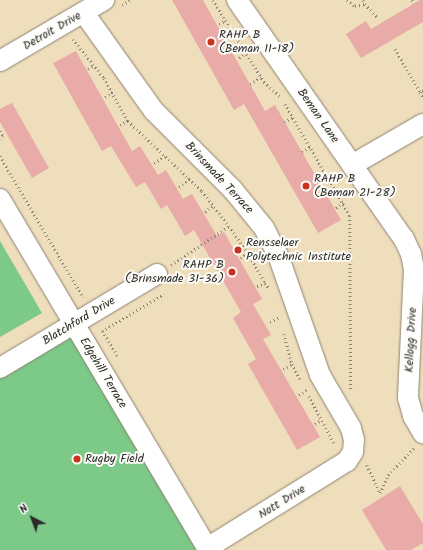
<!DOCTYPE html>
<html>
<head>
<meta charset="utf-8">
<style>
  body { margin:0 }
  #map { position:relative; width:423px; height:550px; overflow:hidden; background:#efdebc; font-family:Kalam,sans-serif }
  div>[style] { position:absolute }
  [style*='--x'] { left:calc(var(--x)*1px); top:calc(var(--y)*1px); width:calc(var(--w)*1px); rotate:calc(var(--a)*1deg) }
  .green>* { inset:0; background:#7cc988 }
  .building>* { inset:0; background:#e8aba8 }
  .path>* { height:2.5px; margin-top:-1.25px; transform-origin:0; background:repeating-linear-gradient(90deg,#8d8474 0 1px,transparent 0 4px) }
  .roads { filter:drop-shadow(0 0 1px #8d8474) drop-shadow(0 0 1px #8d8474) }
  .minor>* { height:20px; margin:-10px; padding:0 10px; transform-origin:10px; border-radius:10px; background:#fff }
  .dots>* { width:11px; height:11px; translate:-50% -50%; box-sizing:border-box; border:2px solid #fdfcf7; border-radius:50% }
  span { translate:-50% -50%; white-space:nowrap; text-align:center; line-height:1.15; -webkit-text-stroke:4px #fdfcf7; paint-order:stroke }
  .street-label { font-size:12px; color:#2b2b2b }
  .poi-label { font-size:12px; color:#2b2b2b }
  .left { translate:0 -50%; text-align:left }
  .right { translate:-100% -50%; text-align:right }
  .north { position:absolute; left:12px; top:498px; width:40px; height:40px; -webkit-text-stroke:3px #fdfcf7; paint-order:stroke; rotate:318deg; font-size:11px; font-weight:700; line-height:16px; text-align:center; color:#2b2b2b }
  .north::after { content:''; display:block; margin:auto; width:14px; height:18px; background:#2b2b2b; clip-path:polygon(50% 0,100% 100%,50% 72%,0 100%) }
</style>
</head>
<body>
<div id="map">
  <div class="green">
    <i style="clip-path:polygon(0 241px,42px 313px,0 337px)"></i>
    <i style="clip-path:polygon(74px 324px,207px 550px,0 550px,0 368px)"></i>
  </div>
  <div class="building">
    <i style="clip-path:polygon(172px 0,203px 0,265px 111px,275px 105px,341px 220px,318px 233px,244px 104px,234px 110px)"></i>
    <i style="clip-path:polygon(420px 0,423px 0,423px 22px,361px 58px,346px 34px,366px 21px,371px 29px)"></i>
    <i style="clip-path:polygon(76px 51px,132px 151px,140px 146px,158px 175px,166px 170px,183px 199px,192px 194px,217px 236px,224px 232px,262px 299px,253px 304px,271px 335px,263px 339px,320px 437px,297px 450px,248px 364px,256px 359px,233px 318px,241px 312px,194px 230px,185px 236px,167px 205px,161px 209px,145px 182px,136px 187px,111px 146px,102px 151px,53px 63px)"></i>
    <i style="clip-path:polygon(12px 103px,49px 168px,32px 178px,0 122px,0 109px)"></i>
    <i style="clip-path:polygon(400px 486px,423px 524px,423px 543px,411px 550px,386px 550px,362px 510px)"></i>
  </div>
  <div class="path">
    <i style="--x:213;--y:0;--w:97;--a:58.1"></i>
    <i style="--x:264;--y:82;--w:23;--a:41"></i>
    <i style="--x:347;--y:0;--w:10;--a:37"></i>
    <i style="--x:355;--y:6;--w:10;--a:-11"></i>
    <i style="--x:365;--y:4;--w:18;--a:47"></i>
    <i style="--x:363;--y:0;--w:4;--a:63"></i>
    <i style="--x:412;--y:0;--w:4;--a:63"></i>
    <i style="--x:122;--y:5;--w:9;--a:-32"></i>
    <i style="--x:219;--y:24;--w:8;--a:-30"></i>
    <i style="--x:73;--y:39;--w:50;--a:51.5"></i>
    <i style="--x:104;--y:78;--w:49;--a:60.8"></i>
    <i style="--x:128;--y:121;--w:102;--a:43.4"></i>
    <i style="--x:202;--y:191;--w:44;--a:52.4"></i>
    <i style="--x:395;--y:49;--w:50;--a:59.8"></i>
    <i style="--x:239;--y:58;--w:9;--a:-41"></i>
    <i style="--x:88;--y:69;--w:7;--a:-34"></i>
    <i style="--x:250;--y:84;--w:13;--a:-32"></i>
    <i style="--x:423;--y:91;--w:3;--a:162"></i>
    <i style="--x:420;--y:92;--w:6;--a:59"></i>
    <i style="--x:105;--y:97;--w:9;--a:-36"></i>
    <i style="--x:285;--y:104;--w:129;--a:59.9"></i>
    <i style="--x:350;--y:216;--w:174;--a:89.7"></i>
    <i style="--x:284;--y:122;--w:10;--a:-29"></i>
    <i style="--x:120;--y:125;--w:9;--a:-32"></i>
    <i style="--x:0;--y:131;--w:6;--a:59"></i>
    <i style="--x:3;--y:136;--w:4;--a:135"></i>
    <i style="--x:302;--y:152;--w:10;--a:-37"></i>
    <i style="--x:0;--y:156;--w:164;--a:59.5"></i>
    <i style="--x:154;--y:163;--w:13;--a:-32"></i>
    <i style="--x:319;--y:178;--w:8;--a:-45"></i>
    <i style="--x:179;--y:187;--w:13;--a:-39"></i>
    <i style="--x:336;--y:208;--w:9;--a:-41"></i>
    <i style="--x:205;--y:212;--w:11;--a:-41"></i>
    <i style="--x:248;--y:253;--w:34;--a:60"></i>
    <i style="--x:171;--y:265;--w:70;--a:-33.9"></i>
    <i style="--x:229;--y:226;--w:33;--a:55"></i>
    <i style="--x:248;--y:253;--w:9;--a:144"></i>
    <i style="--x:257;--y:286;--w:9;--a:-21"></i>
    <i style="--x:265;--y:283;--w:6;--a:51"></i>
    <i style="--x:270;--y:322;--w:11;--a:-27"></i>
    <i style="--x:284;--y:334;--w:31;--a:75"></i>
    <i style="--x:292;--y:364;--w:17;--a:62"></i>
    <i style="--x:117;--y:356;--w:29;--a:-121"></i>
    <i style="--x:102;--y:331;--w:72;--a:-30.8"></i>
    <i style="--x:283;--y:369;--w:10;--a:-29"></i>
    <i style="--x:299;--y:395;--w:9;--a:-36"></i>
    <i style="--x:309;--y:396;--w:55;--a:62"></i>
    <i style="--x:315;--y:424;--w:7;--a:-34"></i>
    <i style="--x:367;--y:465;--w:31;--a:65"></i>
    <i style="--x:380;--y:493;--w:20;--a:-66"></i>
    <i style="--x:388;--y:475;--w:37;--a:-46"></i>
  </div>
  <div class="roads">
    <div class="minor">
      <i style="--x:237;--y:0;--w:292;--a:55.1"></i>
      <i style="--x:404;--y:239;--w:17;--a:65"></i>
      <i style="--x:411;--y:254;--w:15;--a:79"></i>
      <i style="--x:414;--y:269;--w:129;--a:92.7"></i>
      <i style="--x:408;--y:398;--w:19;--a:74"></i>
      <i style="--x:413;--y:416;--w:20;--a:60"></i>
      <i style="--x:84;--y:13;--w:120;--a:54.5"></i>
      <i style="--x:154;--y:111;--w:112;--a:45"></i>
      <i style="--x:233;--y:190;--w:49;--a:50.8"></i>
      <i style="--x:264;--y:228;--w:30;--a:63"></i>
      <i style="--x:278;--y:255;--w:127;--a:70.7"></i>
      <i style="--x:320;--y:375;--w:61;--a:59.7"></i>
      <i style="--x:351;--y:428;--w:12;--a:76"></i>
      <i style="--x:354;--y:440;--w:12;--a:95"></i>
      <i style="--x:353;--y:452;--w:11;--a:124"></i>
      <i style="--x:347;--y:461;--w:165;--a:148.1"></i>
      <i style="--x:0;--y:61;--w:121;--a:-30.4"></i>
      <i style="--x:352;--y:165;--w:82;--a:-30"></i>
      <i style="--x:0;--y:199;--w:408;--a:59.3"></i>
      <i style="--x:0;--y:368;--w:183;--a:-30.9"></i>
    </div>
  </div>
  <div class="dots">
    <i style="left:211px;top:42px;background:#c8321e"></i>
    <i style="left:306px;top:186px;background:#c8321e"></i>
    <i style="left:238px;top:250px;background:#c8321e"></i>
    <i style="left:232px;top:272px;background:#c8321e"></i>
    <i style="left:77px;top:459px;background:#c8321e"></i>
  </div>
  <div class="street-label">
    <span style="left:52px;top:31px;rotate:-30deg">Detroit Drive</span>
    <span style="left:318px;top:116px;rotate:55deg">Beman Lane</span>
    <span style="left:219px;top:178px;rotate:47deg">Brinsmade Terrace</span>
    <span style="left:79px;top:321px;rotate:-31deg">Blatchford Drive</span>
    <span style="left:411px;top:340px;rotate:-87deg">Kellogg Drive</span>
    <span style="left:103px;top:373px;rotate:59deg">Edgehill Terrace</span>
    <span style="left:282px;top:502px;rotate:-32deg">Nott Drive</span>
  </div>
  <div class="poi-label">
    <span class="left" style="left:219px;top:42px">RAHP B<br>(Beman 11-18)</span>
    <span class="left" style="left:314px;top:186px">RAHP B<br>(Beman 21-28)</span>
    <span class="left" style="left:246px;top:250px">Rensselaer<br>Polytechnic Institute</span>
    <span class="right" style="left:224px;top:272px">RAHP B<br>(Brinsmade 31-36)</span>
    <span class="left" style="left:85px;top:459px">Rugby Field</span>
  </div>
  <div class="north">N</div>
</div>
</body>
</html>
